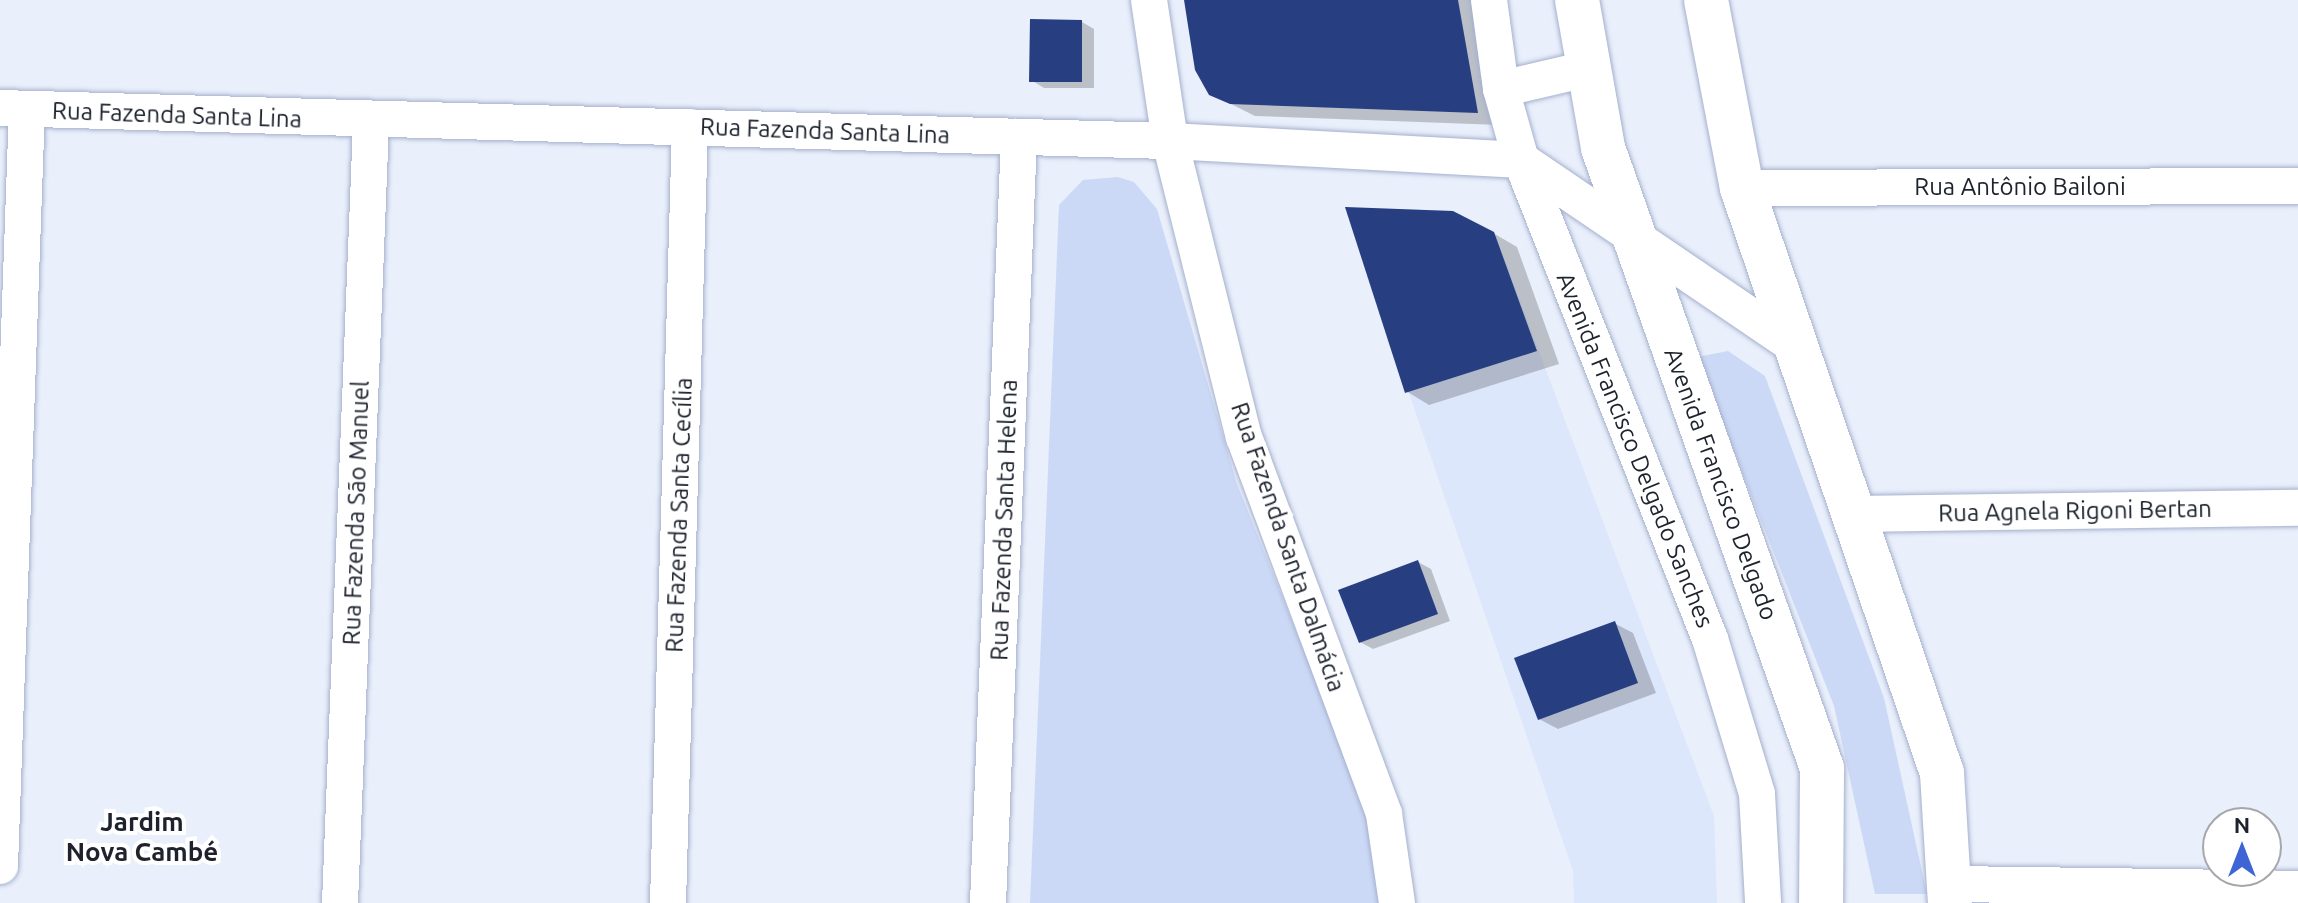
<!DOCTYPE html>
<html>
<head>
<meta charset="utf-8">
<style>
  body { margin:0 }
  #map { position:relative; width:2298px; height:903px; overflow:hidden; background:#e9effb; font-family:Ubuntu,sans-serif }
  div>[style] { position:absolute }
  [style*='--x'] { left:calc(var(--x)*1px); top:calc(var(--y)*1px); width:calc(var(--w)*1px); rotate:calc(var(--a)*1deg) }
  .built>* { inset:0; background:#dde7fc }
  .green>* { inset:0; background:#ccd9f6 }
  .shadow>* { inset:0; background:#0003 }
  .building>* { inset:0; background:#273f81 }
  .roads { filter:drop-shadow(0 0 2px #a4b0cd) drop-shadow(0 0 2px #a4b0cd) }
  .street>* { height:36px; margin:-18px; padding:0 18px; transform-origin:18px; border-radius:18px; background:#fff }
  .secondary>* { height:44px; margin:-22px; padding:0 22px; transform-origin:22px; border-radius:22px; background:#fff }
  span { translate:-50% -50%; white-space:nowrap; text-align:center; line-height:1.15; -webkit-text-stroke:8px #fff; paint-order:stroke }
  .street-label { font-size:24px; color:#1d222d }
  .neighbourhood-label { font-size:26px; color:#1d222d; font-weight:700 }
  .north { position:absolute; left:2202px; top:807px; width:80px; height:80px; box-sizing:border-box; background:#fff; border:2px solid #a5a7ab; border-radius:50%; rotate:0deg; font-size:22px; font-weight:700; line-height:32px; text-align:center; color:#1d222d }
  .north::after { content:''; display:block; margin:auto; width:28px; height:36px; background:#3e65d6; clip-path:polygon(50% 0,100% 100%,50% 72%,0 100%) }
</style>
</head>
<body>
<div id="map">
  <div class="built">
    <i style="clip-path:polygon(1345px 207px,1453px 211px,1494px 232px,1714px 816px,1717px 903px,1574px 903px,1573px 871px)"></i>
  </div>
  <div class="green">
    <i style="clip-path:polygon(1118px 177px,1134px 182px,1157px 209px,1237px 484px,1375px 828px,1379px 903px,1030px 903px,1059px 205px,1083px 180px)"></i>
    <i style="clip-path:polygon(1728px 351px,1765px 376px,1884px 698px,1927px 894px,1875px 894px,1834px 706px,1697px 357px)"></i>
  </div>
  <div class="shadow">
    <i style="clip-path:polygon(1186px 0,1478px 0,1500px 125px,1255px 116px,1211px 94px)"></i>
    <i style="clip-path:polygon(1082px 22px,1094px 29px,1094px 88px,1044px 88px,1031px 80px)"></i>
    <i style="clip-path:polygon(1493px 233px,1517px 247px,1559px 364px,1429px 405px,1406px 391px)"></i>
    <i style="clip-path:polygon(1418px 562px,1431px 569px,1450px 621px,1373px 649px,1360px 642px)"></i>
    <i style="clip-path:polygon(1614px 623px,1633px 633px,1656px 693px,1558px 729px,1539px 719px)"></i>
  </div>
  <div class="building">
    <i style="clip-path:polygon(1184px 0,1458px 0,1478px 113px,1230px 104px,1209px 95px,1195px 70px)"></i>
    <i style="clip-path:polygon(1030px 19px,1082px 20px,1082px 82px,1029px 82px)"></i>
    <i style="clip-path:polygon(1345px 207px,1453px 211px,1494px 232px,1537px 351px,1405px 393px)"></i>
    <i style="clip-path:polygon(1418px 560px,1438px 614px,1359px 643px,1338px 590px)"></i>
    <i style="clip-path:polygon(1615px 621px,1638px 683px,1538px 720px,1514px 658px)"></i>
  </div>
  <div class="roads">
    <div class="street">
      <i style="--x:1149;--y:0;--w:143;--a:81.5"></i>
      <i style="--x:1170;--y:141;--w:305;--a:76"></i>
      <i style="--x:1244;--y:437;--w:402;--a:69.6"></i>
      <i style="--x:1384;--y:814;--w:90;--a:81.7"></i>
      <i style="--x:1489;--y:0;--w:90;--a:82.3"></i>
      <i style="--x:1501;--y:89;--w:74;--a:74.3"></i>
      <i style="--x:1521;--y:160;--w:515;--a:68.47"></i>
      <i style="--x:1710;--y:639;--w:162;--a:73.1"></i>
      <i style="--x:1757;--y:794;--w:109;--a:86.8"></i>
      <i style="--x:1501;--y:89;--w:88;--a:-13.1"></i>
      <i style="--x:0;--y:108;--w:1170;--a:1.62"></i>
      <i style="--x:1170;--y:141;--w:352;--a:3.1"></i>
      <i style="--x:1521;--y:160;--w:335;--a:34.2"></i>
      <i style="--x:1742;--y:188;--w:556;--a:-0.21"></i>
      <i style="--x:1853;--y:514;--w:445;--a:-0.8"></i>
      <i style="--x:0;--y:866;--w:757;--a:-87.96"></i>
      <i style="--x:1952;--y:884;--w:346;--a:0.8"></i>
      <i style="--x:340;--y:903;--w:781;--a:-87.72"></i>
      <i style="--x:668;--y:903;--w:776;--a:-88.38"></i>
      <i style="--x:988;--y:903;--w:767;--a:-87.68"></i>
    </div>
    <div class="secondary">
      <i style="--x:1577;--y:0;--w:150;--a:80"></i>
      <i style="--x:1603;--y:148;--w:658;--a:70.55"></i>
      <i style="--x:1822;--y:768;--w:135;--a:90.4"></i>
      <i style="--x:1706;--y:0;--w:191;--a:79.2"></i>
      <i style="--x:1742;--y:188;--w:618;--a:71.13"></i>
      <i style="--x:1942;--y:773;--w:130;--a:86.5"></i>
    </div>
  </div>
  <div class="street-label">
    <span style="left:177px;top:115px;rotate:2deg">Rua Fazenda Santa Lina</span>
    <span style="left:825px;top:131px;rotate:2deg">Rua Fazenda Santa Lina</span>
    <span style="left:2020px;top:187px">Rua Antônio Bailoni</span>
    <span style="left:1635px;top:450px;rotate:68deg">Avenida Francisco Delgado Sanches</span>
    <span style="left:1721px;top:484px;rotate:70deg">Avenida Francisco Delgado</span>
    <span style="left:2075px;top:511px;rotate:-1deg">Rua Agnela Rigoni Bertan</span>
    <span style="left:356px;top:513px;rotate:-88deg">Rua Fazenda São Manuel</span>
    <span style="left:679px;top:515px;rotate:-88deg">Rua Fazenda Santa Cecília</span>
    <span style="left:1004px;top:520px;rotate:-88deg">Rua Fazenda Santa Helena</span>
    <span style="left:1288px;top:547px;rotate:71deg">Rua Fazenda Santa Dalmácia</span>
  </div>
  <div class="neighbourhood-label">
    <span style="left:142px;top:837px">Jardim<br>Nova Cambé</span>
  </div>
  <div class="north">N</div>
</div>
</body>
</html>
